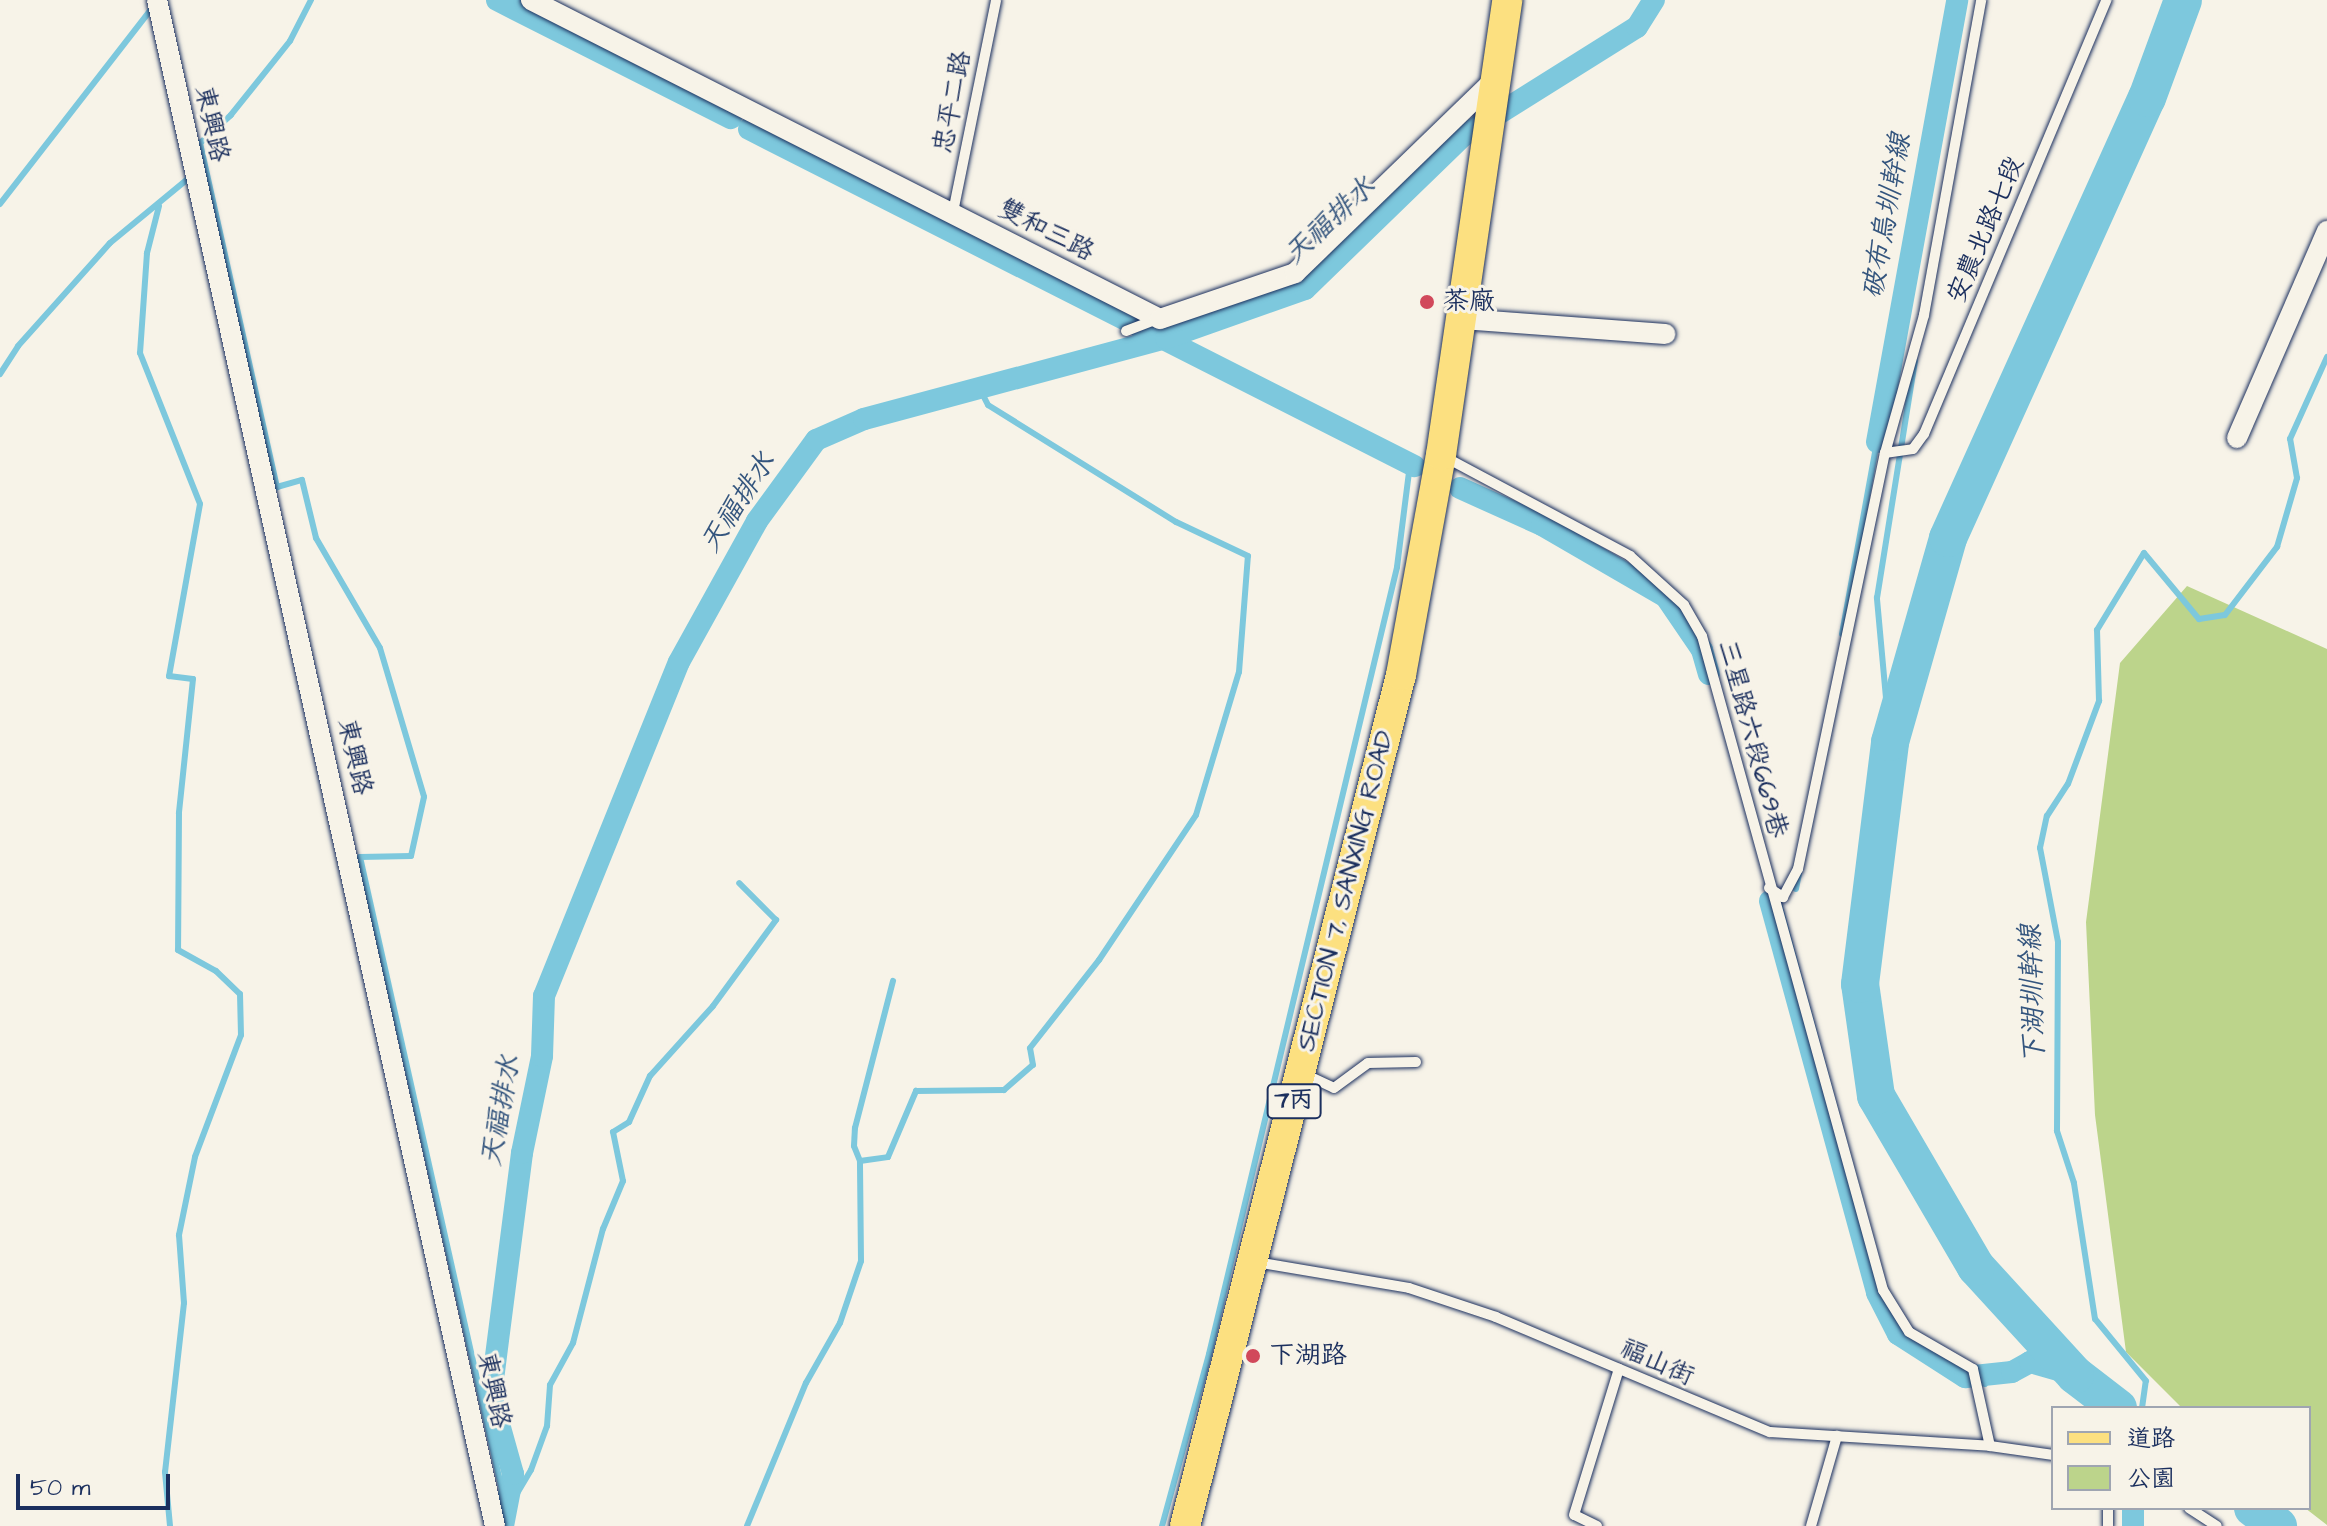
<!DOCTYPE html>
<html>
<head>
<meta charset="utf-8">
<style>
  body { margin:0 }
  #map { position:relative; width:2327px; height:1526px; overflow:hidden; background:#f7f3e8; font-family:"Architects Daughter","LXGW WenKai TC",sans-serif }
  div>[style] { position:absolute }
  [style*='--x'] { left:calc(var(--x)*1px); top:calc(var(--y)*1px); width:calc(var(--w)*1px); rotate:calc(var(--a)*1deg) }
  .green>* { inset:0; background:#bcd48b }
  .stream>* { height:6px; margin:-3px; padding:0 3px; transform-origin:3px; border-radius:3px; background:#7dc8dd }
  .canal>* { height:22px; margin:-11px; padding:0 11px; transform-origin:11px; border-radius:11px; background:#7dc8dd }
  .river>* { height:38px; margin:-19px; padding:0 19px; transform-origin:19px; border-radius:19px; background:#7dc8dd }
  .roads { filter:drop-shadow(0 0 2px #1b2f5e) drop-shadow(0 0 2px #1b2f5e) }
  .service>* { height:10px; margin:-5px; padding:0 5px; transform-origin:5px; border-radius:5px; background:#f7f3e8 }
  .minor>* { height:20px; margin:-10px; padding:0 10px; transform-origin:10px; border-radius:10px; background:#f7f3e8 }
  .primary>* { height:30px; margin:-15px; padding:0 15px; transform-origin:15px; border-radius:15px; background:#fce080 }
  .dots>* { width:22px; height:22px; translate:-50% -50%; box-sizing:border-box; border:4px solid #f7f3e8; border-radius:50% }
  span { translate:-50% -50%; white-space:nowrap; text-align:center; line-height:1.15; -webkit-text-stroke:6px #f7f3e8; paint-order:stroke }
  .shield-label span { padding:2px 6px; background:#f7f3e8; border:2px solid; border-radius:6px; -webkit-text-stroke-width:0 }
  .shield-label { font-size:24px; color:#1b2f5e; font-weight:700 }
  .street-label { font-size:26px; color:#1b2f5e }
  .poi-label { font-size:26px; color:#1b2f5e }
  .left { translate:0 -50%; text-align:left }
  .water-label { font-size:28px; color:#34557e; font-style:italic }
  .legend { position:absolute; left:2051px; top:1406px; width:260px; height:104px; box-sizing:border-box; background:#f7f3e8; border:2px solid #9fa5b1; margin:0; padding:10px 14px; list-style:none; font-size:24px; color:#1b2f5e }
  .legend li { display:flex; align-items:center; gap:16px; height:40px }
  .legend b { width:40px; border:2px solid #9fa5b1 }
  .scale { position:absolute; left:16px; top:1474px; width:154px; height:36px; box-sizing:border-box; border:4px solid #1b2f5e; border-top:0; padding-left:10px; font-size:24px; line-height:28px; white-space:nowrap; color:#1b2f5e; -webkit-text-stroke:6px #f7f3e8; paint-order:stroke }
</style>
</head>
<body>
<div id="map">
  <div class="green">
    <i style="clip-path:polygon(2187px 586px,2327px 649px,2327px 1525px,2305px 1508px,2309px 1408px,2182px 1408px,2126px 1352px,2095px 1115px,2086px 922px,2120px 663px)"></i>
  </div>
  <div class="stream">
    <i style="--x:311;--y:0;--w:46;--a:117.1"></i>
    <i style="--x:290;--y:41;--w:95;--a:128.6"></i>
    <i style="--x:231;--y:115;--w:42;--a:137.9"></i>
    <i style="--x:200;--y:143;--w:353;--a:77.4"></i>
    <i style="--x:277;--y:487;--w:26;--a:-16"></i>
    <i style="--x:302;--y:480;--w:60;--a:76.4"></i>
    <i style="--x:316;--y:538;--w:127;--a:59.8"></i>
    <i style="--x:380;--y:648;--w:155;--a:73.5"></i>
    <i style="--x:424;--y:797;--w:60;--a:102.4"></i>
    <i style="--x:411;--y:856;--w:51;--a:178.9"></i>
    <i style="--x:360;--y:857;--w:686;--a:77.36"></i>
    <i style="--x:0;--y:204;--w:248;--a:-52.2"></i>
    <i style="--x:159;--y:206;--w:49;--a:104.3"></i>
    <i style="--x:147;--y:253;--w:100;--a:94"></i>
    <i style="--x:140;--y:353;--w:162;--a:68.3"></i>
    <i style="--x:200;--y:504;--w:175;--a:100.2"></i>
    <i style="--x:169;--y:676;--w:24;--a:7"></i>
    <i style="--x:193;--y:679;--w:135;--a:96"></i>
    <i style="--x:179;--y:813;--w:137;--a:90.4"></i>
    <i style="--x:178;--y:950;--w:43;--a:28.9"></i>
    <i style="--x:216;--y:971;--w:33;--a:44"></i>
    <i style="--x:240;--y:994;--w:41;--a:88.6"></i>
    <i style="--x:241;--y:1035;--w:130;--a:110.7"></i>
    <i style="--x:195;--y:1157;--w:80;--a:101.6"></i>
    <i style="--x:179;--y:1235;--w:68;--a:85.8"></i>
    <i style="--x:184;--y:1303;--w:170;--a:96.4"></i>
    <i style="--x:165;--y:1472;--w:54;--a:84.7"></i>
    <i style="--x:0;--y:374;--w:33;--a:-57"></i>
    <i style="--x:18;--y:346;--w:138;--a:-48.2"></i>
    <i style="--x:110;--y:243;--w:104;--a:-39.5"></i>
    <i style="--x:1842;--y:634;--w:195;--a:-79.7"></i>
    <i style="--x:1890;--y:742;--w:145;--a:-95.2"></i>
    <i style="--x:1877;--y:598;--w:240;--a:-80.9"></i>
    <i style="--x:1796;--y:889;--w:16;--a:-79"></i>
    <i style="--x:860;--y:1161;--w:16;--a:-112"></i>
    <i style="--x:854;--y:1146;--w:18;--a:-87"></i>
    <i style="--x:855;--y:1128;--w:152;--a:-75.5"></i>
    <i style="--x:1985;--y:1384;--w:8;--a:-67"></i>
    <i style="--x:2142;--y:1408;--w:27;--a:-82"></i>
    <i style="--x:2146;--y:1381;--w:80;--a:-129.4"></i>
    <i style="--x:2095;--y:1319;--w:138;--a:-98.8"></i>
    <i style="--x:2074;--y:1183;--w:55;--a:-108.1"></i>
    <i style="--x:2057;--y:1131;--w:189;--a:-89.7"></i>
    <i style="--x:2058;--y:942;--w:96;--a:-100.8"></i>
    <i style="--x:2040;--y:848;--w:33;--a:-78"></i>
    <i style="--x:2047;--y:816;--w:38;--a:-57"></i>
    <i style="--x:2068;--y:784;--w:89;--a:-69.5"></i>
    <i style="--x:2099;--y:701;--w:71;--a:-91.6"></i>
    <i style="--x:2097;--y:630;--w:90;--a:-58.6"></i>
    <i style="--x:2144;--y:553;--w:86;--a:50.2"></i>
    <i style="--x:2199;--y:619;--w:26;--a:-9"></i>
    <i style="--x:2225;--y:615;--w:86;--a:-52.6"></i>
    <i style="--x:2277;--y:547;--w:72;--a:-73.8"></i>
    <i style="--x:2297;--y:478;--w:40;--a:-100"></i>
    <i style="--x:2290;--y:439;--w:90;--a:-65.7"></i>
    <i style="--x:509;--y:1507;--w:43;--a:-59.3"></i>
    <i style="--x:531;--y:1470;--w:47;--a:-70"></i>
    <i style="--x:547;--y:1426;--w:41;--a:-85.8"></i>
    <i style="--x:550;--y:1385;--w:48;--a:-61.3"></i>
    <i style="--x:573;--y:1343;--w:118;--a:-75.3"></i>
    <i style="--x:603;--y:1229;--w:52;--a:-67.4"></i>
    <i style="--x:623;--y:1181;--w:50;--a:-101.5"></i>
    <i style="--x:613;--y:1132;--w:19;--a:-32"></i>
    <i style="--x:629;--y:1122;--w:51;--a:-65.5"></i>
    <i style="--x:650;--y:1076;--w:94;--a:-48"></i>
    <i style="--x:713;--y:1006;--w:107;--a:-53.8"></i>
    <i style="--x:776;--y:920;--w:52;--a:-135"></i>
    <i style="--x:747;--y:1526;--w:155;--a:-67.6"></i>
    <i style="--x:806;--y:1383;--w:69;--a:-60.5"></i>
    <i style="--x:840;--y:1323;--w:65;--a:-71.3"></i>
    <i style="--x:861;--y:1261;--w:100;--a:-90.6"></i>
    <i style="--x:860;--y:1161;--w:28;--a:-8"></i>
    <i style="--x:888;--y:1157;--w:72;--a:-67"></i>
    <i style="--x:916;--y:1091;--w:88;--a:-0.7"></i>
    <i style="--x:1004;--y:1090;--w:38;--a:-41"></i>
    <i style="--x:1033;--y:1065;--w:17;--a:-100"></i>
    <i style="--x:1030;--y:1048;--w:112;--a:-51.9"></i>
    <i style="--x:1099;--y:960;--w:174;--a:-56.2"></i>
    <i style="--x:1196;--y:815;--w:149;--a:-73.3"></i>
    <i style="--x:1239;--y:672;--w:116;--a:-85.6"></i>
    <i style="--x:1248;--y:556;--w:80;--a:-154.7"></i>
    <i style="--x:1176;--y:522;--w:221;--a:-148.1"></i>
    <i style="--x:988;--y:405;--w:18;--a:-117"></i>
    <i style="--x:1162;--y:1526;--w:178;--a:-74.7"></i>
    <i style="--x:1209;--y:1354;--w:809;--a:-76.56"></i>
    <i style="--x:1397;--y:567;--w:104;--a:-82.8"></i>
  </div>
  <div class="canal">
    <i style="--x:497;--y:0;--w:262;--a:26.8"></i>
    <i style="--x:749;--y:129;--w:746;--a:26.87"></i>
    <i style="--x:1877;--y:442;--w:449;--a:-79.7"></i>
    <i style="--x:1460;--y:488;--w:90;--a:24.3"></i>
    <i style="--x:1542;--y:525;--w:143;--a:30.1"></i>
    <i style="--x:1666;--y:597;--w:64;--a:55.8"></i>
    <i style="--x:1702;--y:650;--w:25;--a:74"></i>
    <i style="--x:1770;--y:901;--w:406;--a:74.7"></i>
    <i style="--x:1877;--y:1293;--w:46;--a:62.9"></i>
    <i style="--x:1898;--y:1334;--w:80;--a:32.7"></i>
    <i style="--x:1965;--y:1377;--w:47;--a:-6.1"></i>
    <i style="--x:2012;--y:1372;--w:21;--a:-29"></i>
    <i style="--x:2030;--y:1362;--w:47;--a:16.1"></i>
    <i style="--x:2133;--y:1508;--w:18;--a:90"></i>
    <i style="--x:503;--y:1526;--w:53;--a:-79.1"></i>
    <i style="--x:513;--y:1474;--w:82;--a:-105.6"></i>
    <i style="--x:491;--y:1395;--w:244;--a:-82.7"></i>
    <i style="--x:522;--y:1153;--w:99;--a:-78.3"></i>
    <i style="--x:542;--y:1056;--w:60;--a:-88.1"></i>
    <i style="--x:544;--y:996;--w:360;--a:-68"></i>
    <i style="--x:679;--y:662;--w:161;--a:-61"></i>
    <i style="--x:757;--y:521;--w:100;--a:-53.9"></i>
    <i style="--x:816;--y:440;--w:52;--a:-23.6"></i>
    <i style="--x:864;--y:419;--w:313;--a:-15"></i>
    <i style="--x:1166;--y:338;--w:147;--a:-19.4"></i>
    <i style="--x:1305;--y:289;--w:220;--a:-44.1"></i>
    <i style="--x:1463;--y:136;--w:205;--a:-32.1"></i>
    <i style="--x:1637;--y:27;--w:32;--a:-58"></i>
  </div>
  <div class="river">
    <i style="--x:2118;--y:1408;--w:54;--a:-142.5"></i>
    <i style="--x:2075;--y:1375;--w:147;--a:-132.5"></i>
    <i style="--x:1976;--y:1267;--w:198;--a:-120.3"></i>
    <i style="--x:1876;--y:1096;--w:113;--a:-98.1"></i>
    <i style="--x:1860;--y:984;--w:244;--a:-82.9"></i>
    <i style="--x:1890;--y:742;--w:212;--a:-74.1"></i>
    <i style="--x:1948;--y:538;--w:483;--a:-65.7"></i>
    <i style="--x:2147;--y:98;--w:104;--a:-69.8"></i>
    <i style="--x:2253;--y:1508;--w:31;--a:36"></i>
  </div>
  <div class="roads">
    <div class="service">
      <i style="--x:953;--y:212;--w:216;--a:-78.5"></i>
      <i style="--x:1126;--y:331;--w:34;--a:-21"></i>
      <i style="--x:1885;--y:453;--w:28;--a:-8"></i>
      <i style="--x:1913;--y:449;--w:19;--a:-54"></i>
      <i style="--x:1924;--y:434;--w:471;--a:-67.2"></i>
      <i style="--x:1443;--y:456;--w:212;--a:28.1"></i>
      <i style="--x:1630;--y:556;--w:73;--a:42.2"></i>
      <i style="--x:1684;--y:605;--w:36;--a:60"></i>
      <i style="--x:1702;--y:636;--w:679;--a:74.53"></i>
      <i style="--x:1883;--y:1290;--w:49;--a:58.2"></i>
      <i style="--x:1909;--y:1332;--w:74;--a:30"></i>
      <i style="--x:1973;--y:1369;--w:79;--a:77.6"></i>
      <i style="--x:1769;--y:888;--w:17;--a:33"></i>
      <i style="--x:1783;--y:897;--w:32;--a:-62"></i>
      <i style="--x:1798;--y:869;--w:425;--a:-78.2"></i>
      <i style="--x:1885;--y:453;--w:143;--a:-74.2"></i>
      <i style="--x:1924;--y:315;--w:320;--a:-79.7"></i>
      <i style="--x:1302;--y:1073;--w:35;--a:25"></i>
      <i style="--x:1334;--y:1088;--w:42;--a:-36.3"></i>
      <i style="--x:1368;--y:1063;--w:48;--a:-1.2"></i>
      <i style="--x:1256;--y:1262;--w:155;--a:9.6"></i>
      <i style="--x:1409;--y:1288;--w:92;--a:18.4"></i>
      <i style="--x:1496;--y:1317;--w:297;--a:22.8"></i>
      <i style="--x:1770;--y:1432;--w:220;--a:3.6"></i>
      <i style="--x:1990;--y:1446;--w:64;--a:8.1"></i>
      <i style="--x:2108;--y:1508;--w:18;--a:90"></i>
      <i style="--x:2189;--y:1508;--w:33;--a:33"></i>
      <i style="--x:1597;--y:1526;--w:25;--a:-154"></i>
      <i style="--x:1574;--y:1515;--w:153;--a:-72.9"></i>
      <i style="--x:1811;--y:1526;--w:94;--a:-73.9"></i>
    </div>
    <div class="minor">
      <i style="--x:157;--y:0;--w:1563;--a:77.51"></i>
      <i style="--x:531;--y:0;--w:705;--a:26.89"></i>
      <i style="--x:1160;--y:319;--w:143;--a:-18.8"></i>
      <i style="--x:1295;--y:273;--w:279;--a:-44.1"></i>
      <i style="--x:1462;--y:319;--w:204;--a:4.2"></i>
      <i style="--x:2237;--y:438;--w:226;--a:-66.5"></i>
    </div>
    <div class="primary">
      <i style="--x:1185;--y:1526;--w:878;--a:-75.76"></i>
      <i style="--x:1401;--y:675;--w:224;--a:-79.7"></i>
      <i style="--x:1441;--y:455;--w:460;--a:-81.7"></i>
    </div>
  </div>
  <div class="dots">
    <i style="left:1427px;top:302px;background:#d1495b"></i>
    <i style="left:1253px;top:1356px;background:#d1495b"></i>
  </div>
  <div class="shield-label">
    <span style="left:1294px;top:1101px">7丙</span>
  </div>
  <div class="street-label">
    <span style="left:953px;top:102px;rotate:-79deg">忠平二路</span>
    <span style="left:211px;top:124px;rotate:77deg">東興路</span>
    <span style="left:1986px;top:230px;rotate:-67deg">安農北路七段</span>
    <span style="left:1046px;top:231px;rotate:27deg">雙和三路</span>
    <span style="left:1752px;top:739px;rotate:75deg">三星路六段669巷</span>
    <span style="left:354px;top:757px;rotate:77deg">東興路</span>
    <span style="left:1346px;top:891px;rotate:-76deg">SECTION 7, SANXING ROAD</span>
    <span style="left:1657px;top:1363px;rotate:24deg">福山街</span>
    <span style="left:493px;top:1390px;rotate:78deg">東興路</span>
  </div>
  <div class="poi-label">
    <span class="left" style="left:1443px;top:302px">茶廠</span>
    <span class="left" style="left:1269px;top:1356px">下湖路</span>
  </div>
  <div class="water-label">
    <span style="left:1887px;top:216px;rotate:-80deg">破布烏圳幹線</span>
    <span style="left:1330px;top:221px;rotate:-43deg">天福排水</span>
    <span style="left:738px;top:503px;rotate:-57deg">天福排水</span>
    <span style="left:2033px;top:994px;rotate:-92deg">下湖圳幹線</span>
    <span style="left:501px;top:1111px;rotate:-80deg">天福排水</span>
  </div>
  <ul class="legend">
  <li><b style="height:10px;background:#fce080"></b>道路</li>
  <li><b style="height:22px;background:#bcd48b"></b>公園</li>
  </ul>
  <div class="scale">50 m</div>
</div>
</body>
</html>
